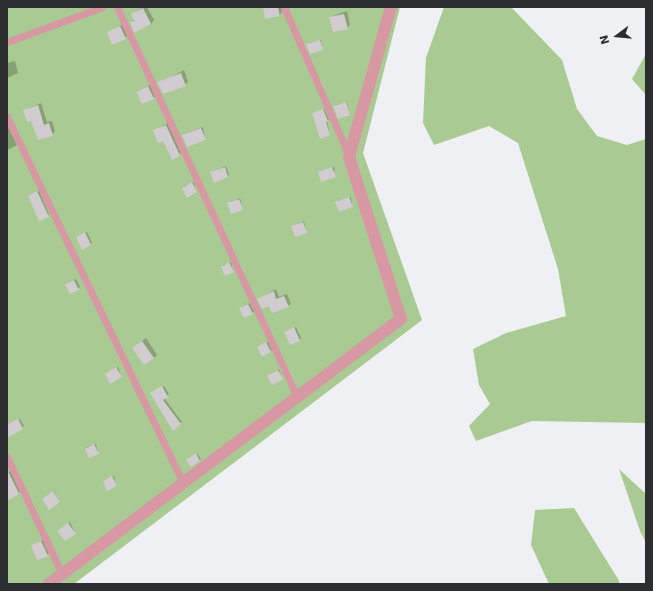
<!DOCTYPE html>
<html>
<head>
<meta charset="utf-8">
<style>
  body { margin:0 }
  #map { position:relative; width:653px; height:591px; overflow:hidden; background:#eef0f4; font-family:"DejaVu Sans",sans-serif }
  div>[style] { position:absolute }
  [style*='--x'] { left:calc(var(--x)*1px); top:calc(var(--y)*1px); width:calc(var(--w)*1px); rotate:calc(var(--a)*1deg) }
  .green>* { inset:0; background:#a9ca92 }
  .shadow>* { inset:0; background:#0003 }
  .building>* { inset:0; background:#d1cccf }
  .lane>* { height:7px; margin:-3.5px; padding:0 3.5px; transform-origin:3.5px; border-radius:3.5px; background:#d798a4 }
  .street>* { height:12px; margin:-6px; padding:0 6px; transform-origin:6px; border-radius:6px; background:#d798a4 }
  span { translate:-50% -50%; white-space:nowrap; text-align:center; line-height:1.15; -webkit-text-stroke:4px #eef0f4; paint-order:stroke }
  .frame { position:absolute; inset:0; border:8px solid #2c2d2f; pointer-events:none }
  .north { position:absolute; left:597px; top:16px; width:40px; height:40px; -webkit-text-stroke:3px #eef0f4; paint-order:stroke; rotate:254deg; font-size:11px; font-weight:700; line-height:16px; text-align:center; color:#2c2d2f }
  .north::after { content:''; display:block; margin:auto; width:14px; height:18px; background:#2c2d2f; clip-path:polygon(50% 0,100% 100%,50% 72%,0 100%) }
</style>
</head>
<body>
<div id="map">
  <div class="green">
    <i style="clip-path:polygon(7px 7px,400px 7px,363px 153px,422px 320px,74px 584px,7px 584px)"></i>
    <i style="clip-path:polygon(444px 7px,511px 7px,562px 60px,577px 109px,597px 136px,627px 145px,646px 139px,646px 423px,532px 421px,476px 441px,469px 426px,490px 404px,479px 385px,473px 349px,506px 333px,566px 316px,558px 269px,518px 143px,489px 126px,434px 145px,423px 123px,426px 58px)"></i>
    <i style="clip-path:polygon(646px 54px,646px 95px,632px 79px)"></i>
    <i style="clip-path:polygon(619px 469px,646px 494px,646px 543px,640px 531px)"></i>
    <i style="clip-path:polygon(574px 508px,618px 579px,620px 584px,549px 584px,531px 545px,535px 510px)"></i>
  </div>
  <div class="shadow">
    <i style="clip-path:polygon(143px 7px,147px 7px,154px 20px,151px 24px,131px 23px,134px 19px,132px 14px)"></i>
    <i style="clip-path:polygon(264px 7px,281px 7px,282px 12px,279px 16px)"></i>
    <i style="clip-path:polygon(347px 11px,350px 25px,347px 28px,330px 17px)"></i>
    <i style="clip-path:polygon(124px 24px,129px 35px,113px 44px,108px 32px)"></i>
    <i style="clip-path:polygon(321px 40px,322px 50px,307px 44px,309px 43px)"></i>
    <i style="clip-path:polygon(15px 61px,18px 73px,7px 78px,7px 63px)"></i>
    <i style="clip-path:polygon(184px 70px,188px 82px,185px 85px,159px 83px)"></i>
    <i style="clip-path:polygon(151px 84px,157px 95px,153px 98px,137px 92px)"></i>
    <i style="clip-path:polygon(347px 102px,349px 114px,334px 106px,335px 105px)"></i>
    <i style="clip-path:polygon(41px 103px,47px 122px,52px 121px,55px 131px,52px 135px,24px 110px)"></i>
    <i style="clip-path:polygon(324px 109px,329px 119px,327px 121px,330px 135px,313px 113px)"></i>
    <i style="clip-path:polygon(168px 123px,182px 152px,173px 158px,163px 140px,154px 131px)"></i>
    <i style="clip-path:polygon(7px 124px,17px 145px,7px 150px)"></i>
    <i style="clip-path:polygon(203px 127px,205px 139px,184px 134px)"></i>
    <i style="clip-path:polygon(226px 166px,229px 175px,214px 181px,211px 172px)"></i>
    <i style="clip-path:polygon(334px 167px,335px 176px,321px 171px)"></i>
    <i style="clip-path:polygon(194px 182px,196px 191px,183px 188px,184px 186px)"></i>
    <i style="clip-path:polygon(39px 191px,49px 214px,48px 216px,29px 196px)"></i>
    <i style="clip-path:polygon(351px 197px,352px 206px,338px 201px)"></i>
    <i style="clip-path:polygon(240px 198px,242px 209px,229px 203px,230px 202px)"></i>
    <i style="clip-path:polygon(304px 221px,306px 232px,292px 226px,294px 225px)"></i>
    <i style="clip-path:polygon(87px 232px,92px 243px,83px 248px,78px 236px)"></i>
    <i style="clip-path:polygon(231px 262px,233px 271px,222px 267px,223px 265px)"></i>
    <i style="clip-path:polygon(76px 279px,80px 287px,70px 293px,67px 283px)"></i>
    <i style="clip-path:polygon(276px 289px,279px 297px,287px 294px,291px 304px,288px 306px,270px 304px,259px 299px)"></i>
    <i style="clip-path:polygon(250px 303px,254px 312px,245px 317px,242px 307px)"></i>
    <i style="clip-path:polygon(296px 327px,301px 338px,299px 340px,285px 332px)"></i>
    <i style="clip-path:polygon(146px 338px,157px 355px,154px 358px,133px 348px)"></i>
    <i style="clip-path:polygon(268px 342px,272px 350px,270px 352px,259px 346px)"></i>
    <i style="clip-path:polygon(118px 367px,121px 376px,107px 373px)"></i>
    <i style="clip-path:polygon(279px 369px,282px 378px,268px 375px,269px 374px)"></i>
    <i style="clip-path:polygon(164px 386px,169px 394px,164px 398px,182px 422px,173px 429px,153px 392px)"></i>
    <i style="clip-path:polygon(20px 419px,24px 426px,8px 436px,7px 426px)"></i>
    <i style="clip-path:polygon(96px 444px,98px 453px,86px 449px,87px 447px)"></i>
    <i style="clip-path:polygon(197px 453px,201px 459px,192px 466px,189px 458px)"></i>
    <i style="clip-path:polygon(12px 470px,22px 490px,7px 499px,7px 473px)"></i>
    <i style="clip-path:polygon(114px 476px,116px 486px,104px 481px,105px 480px)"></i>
    <i style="clip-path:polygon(54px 491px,59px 501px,44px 498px)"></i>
    <i style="clip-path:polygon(70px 522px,75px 533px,60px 530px)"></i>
    <i style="clip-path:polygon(44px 539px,50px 552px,47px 555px,32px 546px)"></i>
  </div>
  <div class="building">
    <i style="clip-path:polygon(263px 7px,278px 7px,280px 16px,265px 19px)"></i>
    <i style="clip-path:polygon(143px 8px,151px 24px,134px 33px,130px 22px,134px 21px,131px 14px)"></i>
    <i style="clip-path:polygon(344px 14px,348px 29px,333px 32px,329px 17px)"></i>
    <i style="clip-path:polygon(120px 26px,126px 39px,112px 45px,107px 32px)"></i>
    <i style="clip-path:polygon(320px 40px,323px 50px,310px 54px,306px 44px)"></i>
    <i style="clip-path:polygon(181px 73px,186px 86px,163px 94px,157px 82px)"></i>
    <i style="clip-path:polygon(148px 86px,154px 99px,142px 104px,136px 92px)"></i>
    <i style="clip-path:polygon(346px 102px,350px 115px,338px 119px,333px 106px)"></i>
    <i style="clip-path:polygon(38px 105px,44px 125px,49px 123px,53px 136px,38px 140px,31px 121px,27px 122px,23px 110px)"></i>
    <i style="clip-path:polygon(323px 109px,328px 121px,326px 122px,330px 135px,320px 139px,312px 113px)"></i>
    <i style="clip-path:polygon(166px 125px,180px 156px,172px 160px,163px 141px,158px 143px,153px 130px)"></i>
    <i style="clip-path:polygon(201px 128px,206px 140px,187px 147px,182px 135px)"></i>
    <i style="clip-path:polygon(225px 167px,228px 177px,214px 183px,210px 172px)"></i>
    <i style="clip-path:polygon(332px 167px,336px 177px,321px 182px,318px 172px)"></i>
    <i style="clip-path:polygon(192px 182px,197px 192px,187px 198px,182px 188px)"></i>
    <i style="clip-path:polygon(37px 191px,49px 217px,39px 221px,28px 196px)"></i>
    <i style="clip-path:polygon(349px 197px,353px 207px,339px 212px,335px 202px)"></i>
    <i style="clip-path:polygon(239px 199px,243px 210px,231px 214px,227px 203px)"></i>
    <i style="clip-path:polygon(303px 222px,307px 233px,295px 237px,291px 226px)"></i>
    <i style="clip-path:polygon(85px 232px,91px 245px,82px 250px,76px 237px)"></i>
    <i style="clip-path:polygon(229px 262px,234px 272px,225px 276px,221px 267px)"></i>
    <i style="clip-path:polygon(74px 280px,79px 290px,70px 294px,65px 284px)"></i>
    <i style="clip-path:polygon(274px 291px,276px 299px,284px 296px,289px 307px,272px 313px,269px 306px,262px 309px,257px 299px)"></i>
    <i style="clip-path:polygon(248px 304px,253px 314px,244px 318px,239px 308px)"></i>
    <i style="clip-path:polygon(294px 327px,300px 341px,290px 345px,284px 332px)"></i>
    <i style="clip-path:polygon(142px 341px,154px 358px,144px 365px,132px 348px)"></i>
    <i style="clip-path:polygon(266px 342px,271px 352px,262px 357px,257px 347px)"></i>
    <i style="clip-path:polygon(116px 367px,122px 377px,110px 384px,105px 374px)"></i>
    <i style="clip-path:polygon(278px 370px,283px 379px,272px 385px,267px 375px)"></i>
    <i style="clip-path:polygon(162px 386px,168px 397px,163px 400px,181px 424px,173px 431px,150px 393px)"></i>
    <i style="clip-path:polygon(18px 419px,23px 429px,7px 438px,7px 425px)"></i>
    <i style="clip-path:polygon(94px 444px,99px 454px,89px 458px,85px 449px)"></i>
    <i style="clip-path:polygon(196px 453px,200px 461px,191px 467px,186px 460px)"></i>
    <i style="clip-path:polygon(7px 469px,19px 494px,7px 501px)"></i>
    <i style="clip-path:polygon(112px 476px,117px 486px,107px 491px,103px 481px)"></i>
    <i style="clip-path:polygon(53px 491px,60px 502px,49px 510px,42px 499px)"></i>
    <i style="clip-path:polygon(68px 523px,76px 534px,65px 541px,57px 531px)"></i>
    <i style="clip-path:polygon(41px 541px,48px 556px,37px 560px,31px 545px)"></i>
  </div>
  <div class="lane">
    <i style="--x:117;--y:7;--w:430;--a:65.2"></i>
    <i style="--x:284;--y:7;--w:163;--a:66.4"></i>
    <i style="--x:7;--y:42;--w:101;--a:-20.2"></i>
    <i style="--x:7;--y:117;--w:406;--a:64.3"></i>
    <i style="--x:7;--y:457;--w:129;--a:64.8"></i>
  </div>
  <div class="street">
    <i style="--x:49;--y:584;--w:441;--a:-37"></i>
    <i style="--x:401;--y:319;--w:170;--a:-107.8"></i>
    <i style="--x:349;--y:157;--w:156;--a:-74.4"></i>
  </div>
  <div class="frame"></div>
  <div class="north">N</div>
</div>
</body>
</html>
